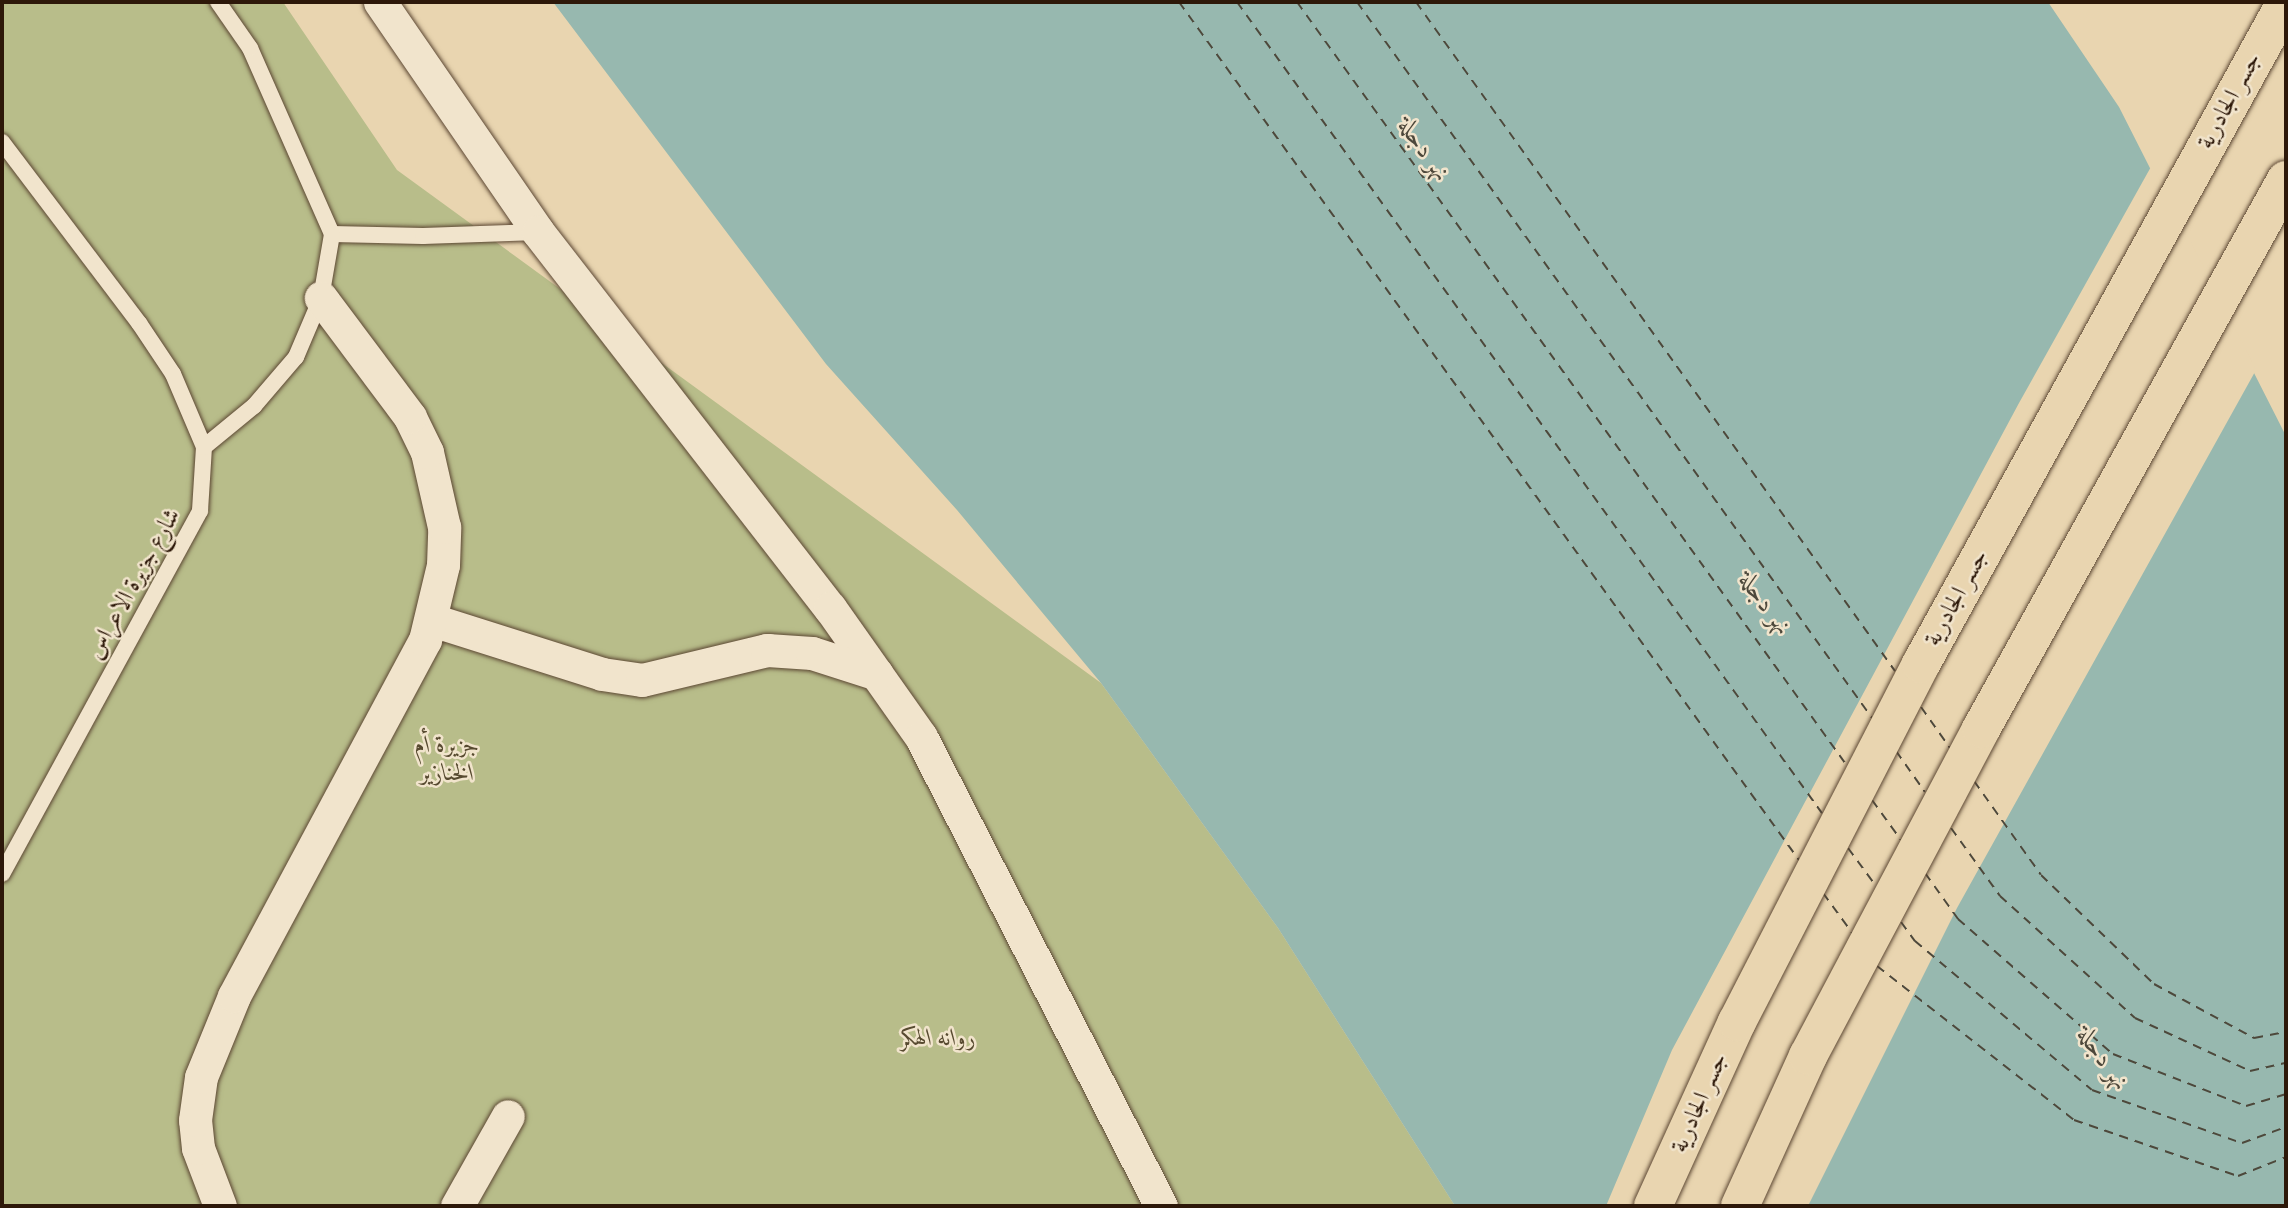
<!DOCTYPE html>
<html>
<head>
<meta charset="utf-8">
<style>
  body { margin:0 }
  #map { position:relative; width:2288px; height:1208px; overflow:hidden; background:#e9d5b0; font-family:"IM FELL DW Pica",Amiri,serif }
  div>[style] { position:absolute }
  [style*='--x'] { left:calc(var(--x)*1px); top:calc(var(--y)*1px); width:calc(var(--w)*1px); rotate:calc(var(--a)*1deg) }
  .green>* { inset:0; background:#b8bd8a }
  .water>* { inset:0; background:#97b8af }
  .pier>* { inset:0; background:#e9d5b0 }
  .ferry>* { height:2px; margin-top:-1px; transform-origin:0; background:repeating-linear-gradient(90deg,#4d483b 0 9px,transparent 0 16px) }
  .roads { filter:drop-shadow(0 0 2px #5c4733) drop-shadow(0 0 2px #5c4733) }
  .lane>* { height:16px; margin:-8px; padding:0 8px; transform-origin:8px; border-radius:8px; background:#f1e4cc }
  .street>* { height:33px; margin:-16.5px; padding:0 16.5px; transform-origin:16.5px; border-radius:16.5px; background:#f1e4cc }
  .primary>* { height:38px; margin:-19px; padding:0 19px; transform-origin:19px; border-radius:19px; background:#e9d5b0 }
  span { translate:-50% -50%; white-space:nowrap; text-align:center; line-height:1.15; -webkit-text-stroke:5px #f1e4cc; paint-order:stroke }
  .street-label { font-size:24px; color:#2d1809 }
  .park-label { font-size:24px; color:#574a30; font-style:italic }
  .water-label { font-size:26px; color:#4d483b; font-style:italic }
  .frame { position:absolute; inset:0; border:4px solid #2d1809; pointer-events:none }
</style>
</head>
<body>
<div id="map">
  <div class="green">
    <i style="clip-path:polygon(2px 2px,283px 2px,397px 170px,1101px 683px,1278px 928px,1455px 1206px,2px 1206px)"></i>
  </div>
  <div class="water">
    <i style="clip-path:polygon(553px 2px,2048px 2px,2119px 107px,2286px 436px,2286px 1206px,1455px 1206px,1278px 928px,1101px 683px,957px 510px,826px 364px)"></i>
  </div>
  <div class="pier">
    <i style="clip-path:polygon(2152px 165px,2256px 370px,1957px 908px,1808px 1206px,1606px 1206px,1672px 1050px,2019px 403px)"></i>
  </div>
  <div class="ferry">
    <i style="--x:1179;--y:2;--w:1059;--a:54.15"></i>
    <i style="--x:1237;--y:2;--w:1000;--a:54.2"></i>
    <i style="--x:1297;--y:2;--w:943;--a:54.24"></i>
    <i style="--x:1357;--y:2;--w:882;--a:54.27"></i>
    <i style="--x:1416;--y:2;--w:823;--a:54.4"></i>
    <i style="--x:1921;--y:707;--w:50;--a:54.7"></i>
    <i style="--x:1896;--y:751;--w:50;--a:54.7"></i>
    <i style="--x:1974;--y:781;--w:115;--a:54.5"></i>
    <i style="--x:2041;--y:875;--w:157;--a:44"></i>
    <i style="--x:2154;--y:984;--w:114;--a:28.4"></i>
    <i style="--x:2254;--y:1038;--w:33;--a:-11"></i>
    <i style="--x:1872;--y:800;--w:49;--a:54.1"></i>
    <i style="--x:1951;--y:828;--w:84;--a:54.2"></i>
    <i style="--x:2000;--y:896;--w:182;--a:42.1"></i>
    <i style="--x:2135;--y:1018;--w:127;--a:24.7"></i>
    <i style="--x:2250;--y:1071;--w:37;--a:-13"></i>
    <i style="--x:1848;--y:848;--w:47;--a:53.6"></i>
    <i style="--x:1925;--y:873;--w:57;--a:54.3"></i>
    <i style="--x:1958;--y:919;--w:206;--a:41.1"></i>
    <i style="--x:2113;--y:1054;--w:143;--a:21.4"></i>
    <i style="--x:2246;--y:1106;--w:42;--a:-16.7"></i>
    <i style="--x:1823;--y:893;--w:51;--a:53.8"></i>
    <i style="--x:1901;--y:922;--w:24;--a:54"></i>
    <i style="--x:1915;--y:941;--w:231;--a:40.1"></i>
    <i style="--x:2092;--y:1090;--w:159;--a:19.5"></i>
    <i style="--x:2242;--y:1143;--w:47;--a:-20"></i>
    <i style="--x:1877;--y:966;--w:250;--a:38"></i>
    <i style="--x:2074;--y:1120;--w:173;--a:18.9"></i>
    <i style="--x:2238;--y:1176;--w:52;--a:-21.6"></i>
  </div>
  <div class="roads">
    <div class="lane">
      <i style="--x:2;--y:142;--w:227;--a:52.9"></i>
      <i style="--x:139;--y:323;--w:61;--a:56.3"></i>
      <i style="--x:173;--y:374;--w:79;--a:67"></i>
      <i style="--x:204;--y:447;--w:64;--a:93.6"></i>
      <i style="--x:200;--y:511;--w:413;--a:118.6"></i>
      <i style="--x:332;--y:234;--w:91;--a:1.3"></i>
      <i style="--x:423;--y:236;--w:115;--a:-2"></i>
      <i style="--x:204;--y:447;--w:65;--a:-39.4"></i>
      <i style="--x:254;--y:406;--w:65;--a:-49.4"></i>
      <i style="--x:296;--y:357;--w:64;--a:-67"></i>
      <i style="--x:321;--y:298;--w:65;--a:-80.2"></i>
      <i style="--x:332;--y:234;--w:203;--a:-113.8"></i>
      <i style="--x:250;--y:48;--w:56;--a:-124.8"></i>
    </div>
    <div class="street">
      <i style="--x:380;--y:2;--w:279;--a:55.5"></i>
      <i style="--x:538;--y:232;--w:476;--a:52.2"></i>
      <i style="--x:830;--y:608;--w:158;--a:54.8"></i>
      <i style="--x:921;--y:737;--w:527;--a:62.9"></i>
      <i style="--x:432;--y:620;--w:178;--a:17.6"></i>
      <i style="--x:602;--y:674;--w:40;--a:8.5"></i>
      <i style="--x:642;--y:680;--w:129;--a:-13.5"></i>
      <i style="--x:767;--y:650;--w:45;--a:3.8"></i>
      <i style="--x:812;--y:653;--w:68;--a:17.9"></i>
      <i style="--x:220;--y:1206;--w:62;--a:-110.8"></i>
      <i style="--x:198;--y:1148;--w:28;--a:-96"></i>
      <i style="--x:195;--y:1120;--w:43;--a:-82.1"></i>
      <i style="--x:201;--y:1077;--w:87;--a:-67.8"></i>
      <i style="--x:234;--y:996;--w:404;--a:-61.8"></i>
      <i style="--x:425;--y:640;--w:77;--a:-76.5"></i>
      <i style="--x:443;--y:565;--w:38;--a:-88"></i>
      <i style="--x:444;--y:527;--w:77;--a:-102.8"></i>
      <i style="--x:427;--y:452;--w:39;--a:-116"></i>
      <i style="--x:410;--y:417;--w:149;--a:-126.8"></i>
      <i style="--x:457;--y:1206;--w:103;--a:-60.5"></i>
    </div>
    <div class="primary">
      <i style="--x:1653;--y:1206;--w:202;--a:-65.5"></i>
      <i style="--x:1737;--y:1022;--w:403;--a:-62.8"></i>
      <i style="--x:1921;--y:664;--w:756;--a:-61.13"></i>
      <i style="--x:1740;--y:1206;--w:165;--a:-65.6"></i>
      <i style="--x:1808;--y:1056;--w:370;--a:-62.1"></i>
      <i style="--x:1981;--y:729;--w:628;--a:-60.95"></i>
    </div>
  </div>
  <div class="street-label">
    <span style="left:2230px;top:101px;rotate:-61deg">جسر الجادرية</span>
    <span style="left:134px;top:584px;rotate:-61deg">شارع جزيرة الاعراس</span>
    <span style="left:1957px;top:598px;rotate:-61deg">جسر الجادرية</span>
    <span style="left:1700px;top:1103px;rotate:-66deg">جسر الجادرية</span>
  </div>
  <div class="park-label">
    <span style="left:447px;top:760px">جزيرة أم<br>الخنازير</span>
    <span style="left:938px;top:1039px">روانه الهكر</span>
  </div>
  <div class="water-label">
    <span style="left:1424px;top:150px;rotate:54deg">نهر دجلة</span>
    <span style="left:1765px;top:604px;rotate:53deg">نهر دجلة</span>
    <span style="left:2103px;top:1059px;rotate:54deg">نهر دجلة</span>
  </div>
  <div class="frame"></div>
</div>
</body>
</html>
